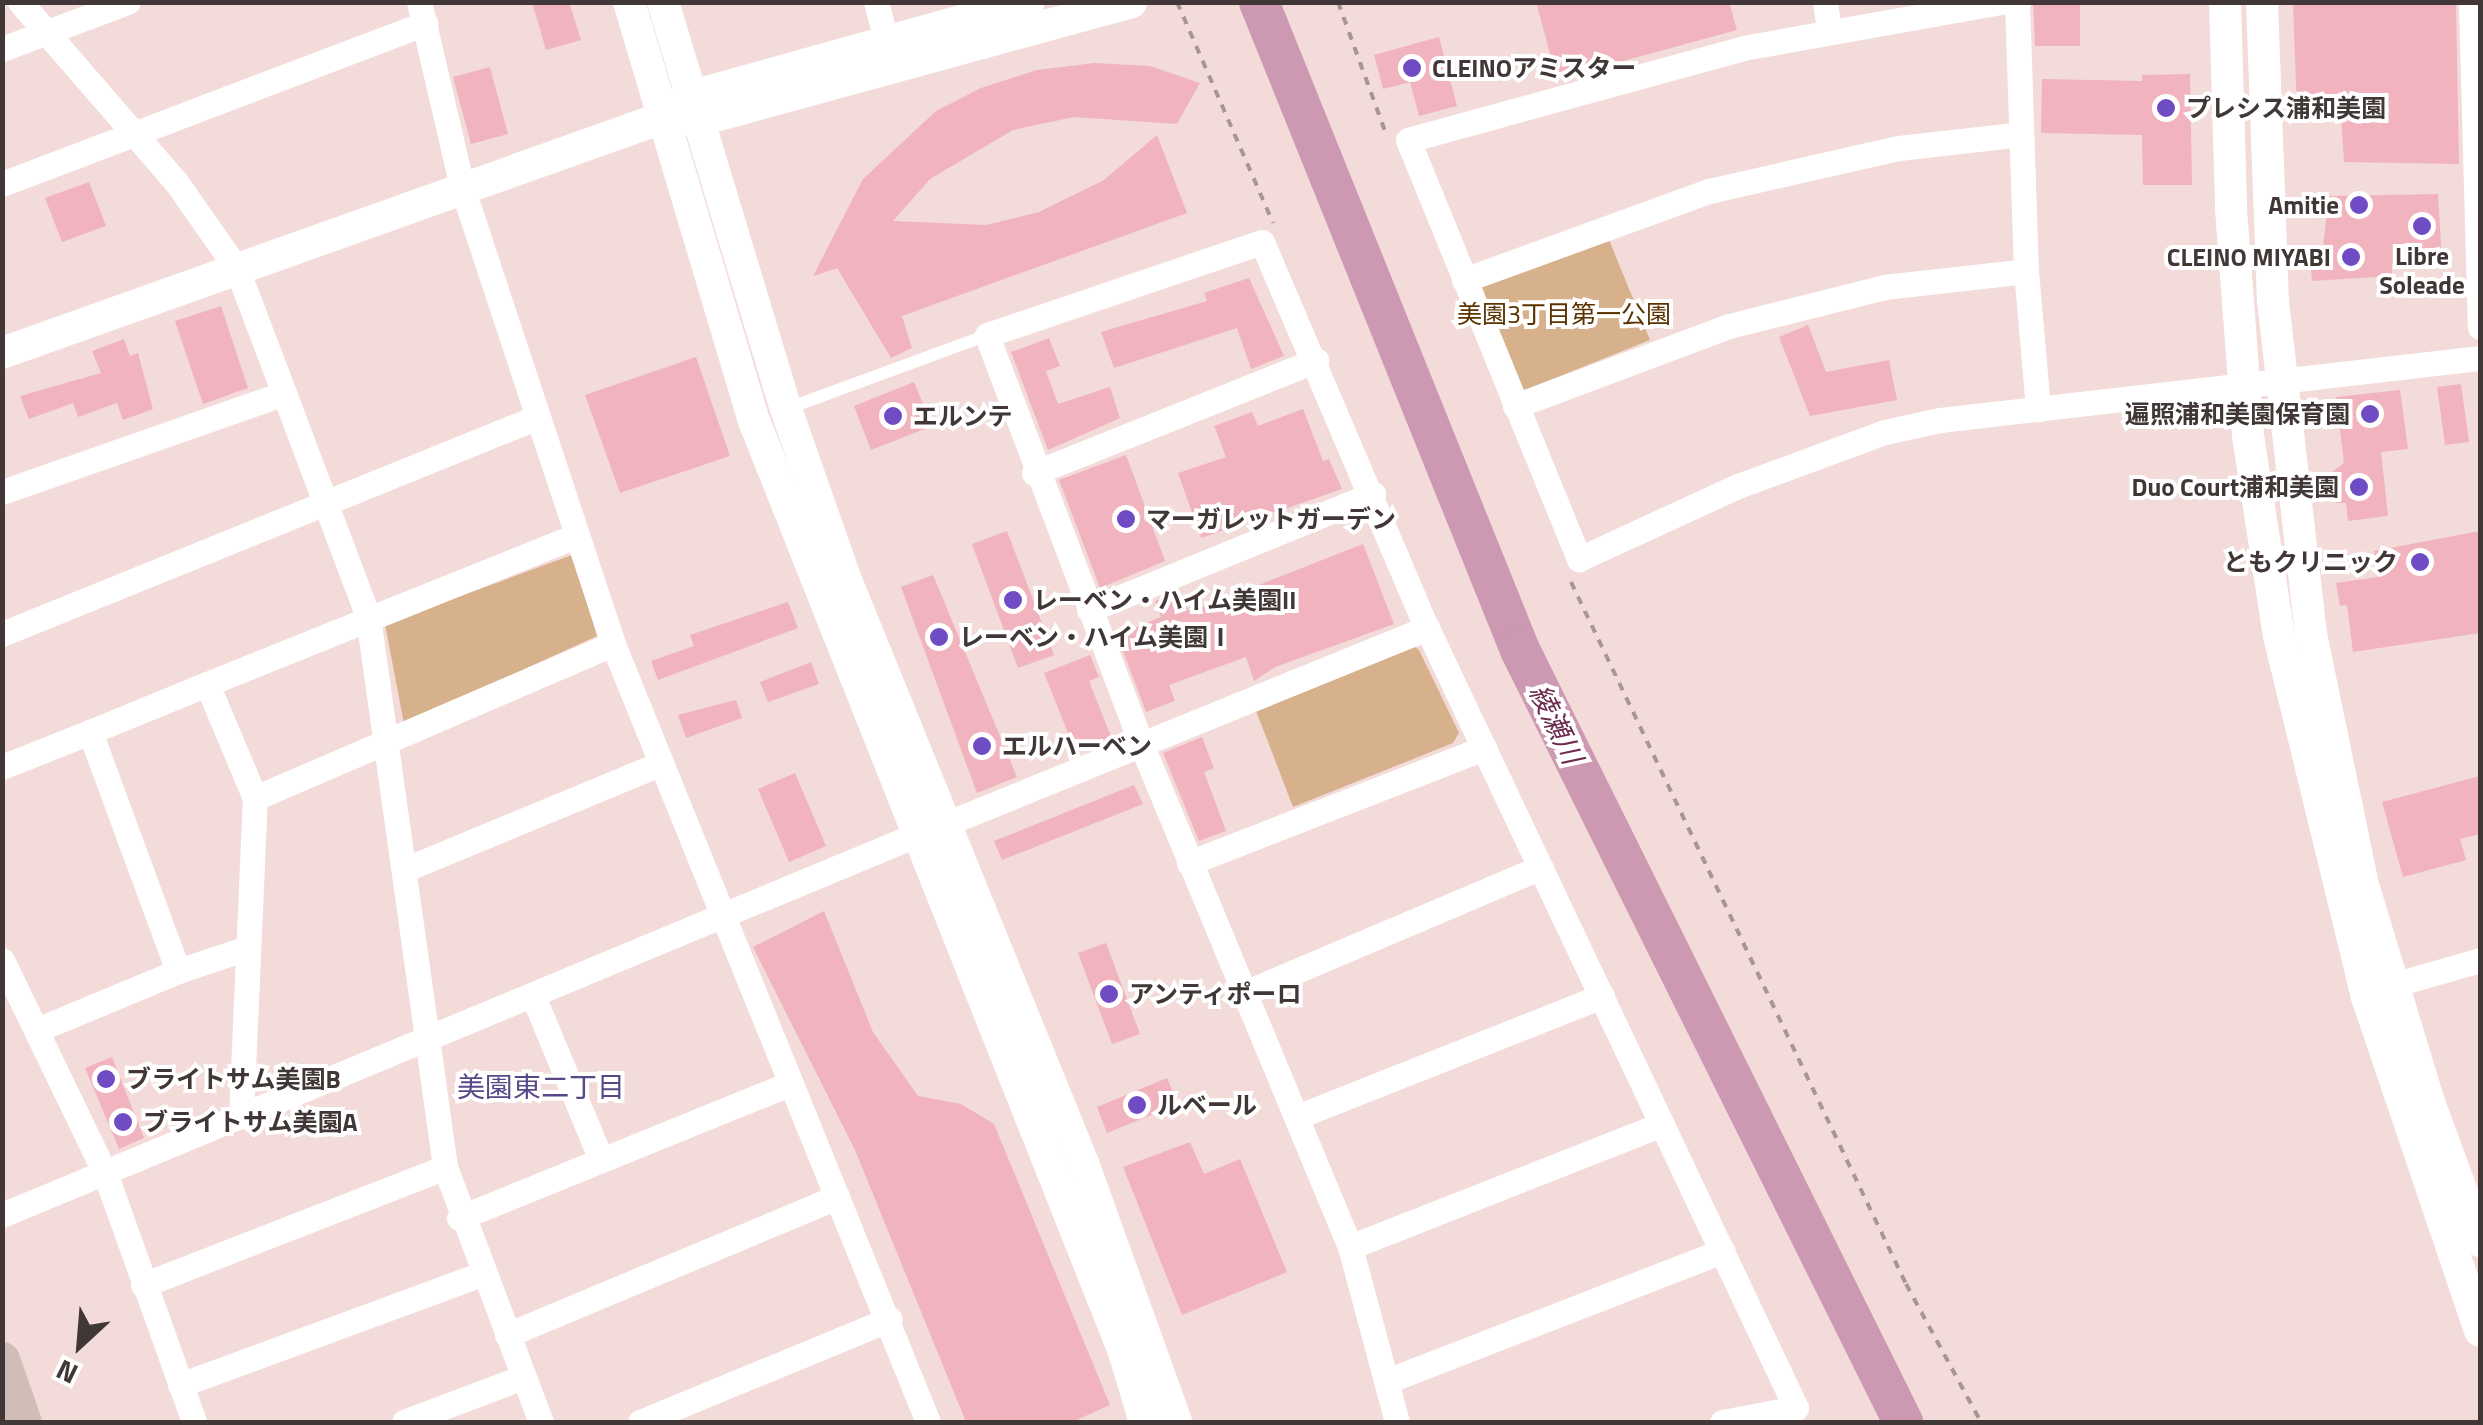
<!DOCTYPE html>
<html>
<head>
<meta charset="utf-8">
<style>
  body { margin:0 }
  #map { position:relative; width:2483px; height:1425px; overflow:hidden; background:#f2dbd8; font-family:"Titillium Web","Noto Sans JP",sans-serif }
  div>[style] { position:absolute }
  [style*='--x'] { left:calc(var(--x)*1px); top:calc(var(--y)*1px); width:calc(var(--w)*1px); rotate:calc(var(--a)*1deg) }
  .green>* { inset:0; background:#d7b08c }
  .river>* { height:40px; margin:-20px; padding:0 20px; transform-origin:20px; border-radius:20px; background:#cd98b1 }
  .building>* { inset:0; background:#f1b4be }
  .path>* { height:4px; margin-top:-2px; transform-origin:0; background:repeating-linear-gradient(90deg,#a79694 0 8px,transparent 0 16px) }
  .service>* { height:12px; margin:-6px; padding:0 6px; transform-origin:6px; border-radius:6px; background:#fff }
  .minor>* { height:25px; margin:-12.5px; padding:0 12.5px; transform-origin:12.5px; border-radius:12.5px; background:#fff }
  .tertiary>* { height:32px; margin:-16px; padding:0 16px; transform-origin:16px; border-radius:16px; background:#fff }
  .secondary>* { height:35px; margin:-17.5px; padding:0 17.5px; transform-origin:17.5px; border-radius:17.5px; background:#d0bdb7 }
  .dots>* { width:28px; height:28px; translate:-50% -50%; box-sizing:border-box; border:5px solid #fff; border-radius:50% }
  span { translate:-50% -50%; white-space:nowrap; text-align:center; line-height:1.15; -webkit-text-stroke:8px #fff; paint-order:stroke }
  .poi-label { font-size:25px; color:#403736; font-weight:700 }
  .left { translate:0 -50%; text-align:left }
  .right { translate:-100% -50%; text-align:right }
  .park-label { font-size:25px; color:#5b3301 }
  .water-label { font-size:28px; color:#6d2c4f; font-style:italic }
  .neighbourhood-label { font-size:28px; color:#574987 }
  .frame { position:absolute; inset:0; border:5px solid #403736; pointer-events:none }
  .north { position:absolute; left:30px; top:1295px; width:100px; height:100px; -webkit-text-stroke:8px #fff; paint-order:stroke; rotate:206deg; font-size:28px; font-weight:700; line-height:40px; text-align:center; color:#403736 }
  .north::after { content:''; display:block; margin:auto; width:35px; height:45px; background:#403736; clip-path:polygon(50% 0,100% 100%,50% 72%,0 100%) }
</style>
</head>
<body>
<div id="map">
  <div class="green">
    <i style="clip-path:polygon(1607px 235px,1650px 340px,1525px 390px,1516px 387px,1479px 296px,1483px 285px)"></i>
    <i style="clip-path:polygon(572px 555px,597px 636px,404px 724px,385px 624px)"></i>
    <i style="clip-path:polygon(1409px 643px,1419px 650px,1459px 733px,1453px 743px,1293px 807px,1255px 708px)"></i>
  </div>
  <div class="river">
    <i style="--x:1259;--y:2;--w:699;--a:68.06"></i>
    <i style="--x:1520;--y:650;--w:862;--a:63.61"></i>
  </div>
  <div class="building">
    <i style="clip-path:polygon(532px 2px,569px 2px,581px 40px,546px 50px)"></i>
    <i style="clip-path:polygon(1536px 2px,1729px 2px,1737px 30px,1557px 79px)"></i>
    <i style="clip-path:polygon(2033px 2px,2080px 2px,2080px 46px,2035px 46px)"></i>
    <i style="clip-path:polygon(2293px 2px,2456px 2px,2459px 164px,2344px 162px,2341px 115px,2297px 115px)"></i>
    <i style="clip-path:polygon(1439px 37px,1457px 106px,1419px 116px,1410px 82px,1383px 89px,1374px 55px)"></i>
    <i style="clip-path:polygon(1094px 63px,1150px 66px,1200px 83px,1177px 124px,1074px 117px,1013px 130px,930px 179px,893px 221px,986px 225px,1039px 212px,1104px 180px,1157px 135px,1187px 213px,902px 316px,912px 348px,891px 358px,837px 268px,813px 276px,863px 179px,936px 111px,981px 88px,1037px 70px)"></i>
    <i style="clip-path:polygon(490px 67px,508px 134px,471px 144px,453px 77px)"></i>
    <i style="clip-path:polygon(2190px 74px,2192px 185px,2143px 185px,2142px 135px,2041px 133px,2042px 79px,2142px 81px,2142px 75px)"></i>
    <i style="clip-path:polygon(89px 182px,106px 226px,62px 242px,45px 198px)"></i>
    <i style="clip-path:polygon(2438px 194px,2442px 261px,2392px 264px,2392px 276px,2312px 281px,2309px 246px,2323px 246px,2329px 196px)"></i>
    <i style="clip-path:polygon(1249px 278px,1284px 356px,1251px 369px,1237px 328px,1114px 368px,1101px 332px,1207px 301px,1204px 293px)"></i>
    <i style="clip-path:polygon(221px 306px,248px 388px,203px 404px,175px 321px)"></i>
    <i style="clip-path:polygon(1808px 325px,1826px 372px,1889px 360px,1897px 400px,1810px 416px,1779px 337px)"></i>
    <i style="clip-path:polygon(1049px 338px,1060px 366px,1046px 371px,1058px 404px,1110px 387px,1120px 418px,1048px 450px,1011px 352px)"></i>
    <i style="clip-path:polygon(124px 339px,130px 356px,138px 353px,153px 409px,123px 420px,117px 403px,78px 417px,73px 403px,29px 419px,20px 396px,101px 373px,92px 351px)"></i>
    <i style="clip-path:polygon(696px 357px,730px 456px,620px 493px,585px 395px)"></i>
    <i style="clip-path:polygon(914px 382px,932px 426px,871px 450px,854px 406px)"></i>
    <i style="clip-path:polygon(2461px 384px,2469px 442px,2445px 445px,2437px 387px)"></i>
    <i style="clip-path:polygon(2400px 390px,2408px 449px,2381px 452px,2388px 516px,2348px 521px,2346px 503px,2336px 503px,2332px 472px,2344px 463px,2336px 397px)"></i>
    <i style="clip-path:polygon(1303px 409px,1323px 461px,1329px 459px,1342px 489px,1201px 538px,1178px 473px,1226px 457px,1214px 426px,1252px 412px,1258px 426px)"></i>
    <i style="clip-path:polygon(1126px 455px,1165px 561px,1100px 588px,1059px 480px)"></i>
    <i style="clip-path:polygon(1007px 531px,1054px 655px,1018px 668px,972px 544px)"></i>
    <i style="clip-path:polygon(2480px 531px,2480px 633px,2353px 652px,2347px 605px,2340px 606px,2336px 583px,2378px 577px,2374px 551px)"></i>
    <i style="clip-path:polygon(1363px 544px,1394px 624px,1275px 667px,1254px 681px,1246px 657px,1169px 685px,1175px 701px,1146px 712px,1117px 635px,1161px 617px,1155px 601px,1177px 592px,1190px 612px)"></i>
    <i style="clip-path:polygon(933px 575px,1017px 777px,977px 793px,901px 587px)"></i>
    <i style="clip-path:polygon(788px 602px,798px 628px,658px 680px,651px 661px,694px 646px,690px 635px)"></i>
    <i style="clip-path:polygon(1090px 655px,1099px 677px,1089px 681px,1112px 739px,1076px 753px,1044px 673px)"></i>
    <i style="clip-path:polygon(811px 662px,819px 684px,768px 702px,760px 682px)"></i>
    <i style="clip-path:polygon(736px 700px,742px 718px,686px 738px,678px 715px)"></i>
    <i style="clip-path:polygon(1202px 737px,1214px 768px,1204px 772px,1226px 831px,1199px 841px,1163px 753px)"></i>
    <i style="clip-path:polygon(795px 773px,826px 846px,789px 862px,758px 789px)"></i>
    <i style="clip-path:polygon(2480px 776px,2480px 834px,2460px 839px,2466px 860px,2403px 877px,2382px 802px)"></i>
    <i style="clip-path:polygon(1134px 785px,1143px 804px,1002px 860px,994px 841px)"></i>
    <i style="clip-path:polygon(824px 911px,873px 1032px,918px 1096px,961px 1104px,994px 1124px,1110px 1405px,1072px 1422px,966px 1422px,855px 1150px,753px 947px)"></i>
    <i style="clip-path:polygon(1106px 943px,1140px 1034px,1112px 1044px,1078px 953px)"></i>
    <i style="clip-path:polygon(112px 1057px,144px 1138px,119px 1149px,85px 1068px)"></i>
    <i style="clip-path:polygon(1167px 1078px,1178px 1104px,1107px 1133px,1097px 1107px)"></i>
    <i style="clip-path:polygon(1190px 1142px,1204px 1174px,1240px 1159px,1287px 1272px,1182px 1315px,1123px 1167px)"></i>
  </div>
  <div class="path">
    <i style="--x:1177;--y:2;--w:241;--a:66.5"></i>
    <i style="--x:1338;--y:2;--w:140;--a:70"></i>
    <i style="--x:1571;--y:582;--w:778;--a:64.49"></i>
    <i style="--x:1906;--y:1284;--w:157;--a:61.5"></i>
  </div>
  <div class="service">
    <i style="--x:789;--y:408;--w:211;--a:-20.2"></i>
  </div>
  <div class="minor">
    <i style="--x:419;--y:2;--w:190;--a:76.9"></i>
    <i style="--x:462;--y:187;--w:481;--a:71.7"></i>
    <i style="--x:613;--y:644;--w:839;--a:67.96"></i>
    <i style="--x:876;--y:2;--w:43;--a:75.3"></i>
    <i style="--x:1825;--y:2;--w:28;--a:82"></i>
    <i style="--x:2001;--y:2;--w:261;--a:169.9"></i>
    <i style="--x:1744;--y:48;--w:348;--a:164.7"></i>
    <i style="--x:1408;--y:140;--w:453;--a:67.8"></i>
    <i style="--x:1579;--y:559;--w:175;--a:-24.7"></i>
    <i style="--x:1738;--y:486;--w:157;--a:-20.2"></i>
    <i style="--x:1885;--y:432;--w:56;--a:-12.3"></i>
    <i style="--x:1940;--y:420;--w:544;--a:-6.55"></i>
    <i style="--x:2017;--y:2;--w:269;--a:88.1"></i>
    <i style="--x:2026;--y:271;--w:139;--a:85"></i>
    <i style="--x:2480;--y:7;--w:9;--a:174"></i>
    <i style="--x:2471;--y:8;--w:319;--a:88.4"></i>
    <i style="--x:2;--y:49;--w:134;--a:-20.5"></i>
    <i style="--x:2;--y:184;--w:453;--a:-20.8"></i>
    <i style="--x:1464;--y:280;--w:261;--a:-20"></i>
    <i style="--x:1709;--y:191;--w:195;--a:-12.8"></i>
    <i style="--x:1899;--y:148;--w:123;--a:-6.5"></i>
    <i style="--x:284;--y:393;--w:239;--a:69.4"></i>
    <i style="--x:368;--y:617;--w:555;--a:82.03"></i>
    <i style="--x:445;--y:1167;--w:272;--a:69.4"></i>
    <i style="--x:1515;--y:406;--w:228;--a:-20.5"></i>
    <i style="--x:1729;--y:326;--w:160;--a:-14.1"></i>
    <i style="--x:1884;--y:287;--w:143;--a:-6.4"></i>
    <i style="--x:1034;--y:473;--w:304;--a:-21.8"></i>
    <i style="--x:2;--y:492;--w:299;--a:-19.3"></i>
    <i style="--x:284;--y:393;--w:133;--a:-110.8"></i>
    <i style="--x:237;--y:269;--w:106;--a:-125"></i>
    <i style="--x:176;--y:182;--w:238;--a:-130.9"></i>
    <i style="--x:1089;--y:610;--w:307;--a:-22.2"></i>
    <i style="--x:2;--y:634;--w:575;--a:-22.06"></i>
    <i style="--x:207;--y:684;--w:398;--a:-21.9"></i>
    <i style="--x:2;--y:767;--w:95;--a:-21.7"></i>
    <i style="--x:943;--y:825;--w:523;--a:-22.15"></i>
    <i style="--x:1189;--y:863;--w:317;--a:-21.3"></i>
    <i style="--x:406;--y:869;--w:275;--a:-22.5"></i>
    <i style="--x:247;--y:948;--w:73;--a:161.6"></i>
    <i style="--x:178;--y:971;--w:255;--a:-110.2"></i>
    <i style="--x:90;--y:732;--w:126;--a:-22.3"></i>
    <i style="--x:207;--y:684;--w:124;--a:67.2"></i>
    <i style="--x:255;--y:798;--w:390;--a:-23.3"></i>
    <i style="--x:2;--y:960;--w:237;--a:64.2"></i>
    <i style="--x:105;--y:1173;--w:264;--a:70.3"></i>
    <i style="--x:2393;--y:985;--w:91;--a:-16"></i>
    <i style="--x:1247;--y:992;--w:319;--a:-23"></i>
    <i style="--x:533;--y:996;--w:177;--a:67.4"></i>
    <i style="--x:39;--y:1029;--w:151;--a:-22.6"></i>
    <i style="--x:241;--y:1116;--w:318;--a:-87.5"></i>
    <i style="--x:1299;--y:1116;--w:326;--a:-21.6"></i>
    <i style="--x:2;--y:1215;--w:990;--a:-22.58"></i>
    <i style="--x:459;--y:1218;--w:358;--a:-22.1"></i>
    <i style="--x:1350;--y:1247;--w:332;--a:-21.5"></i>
    <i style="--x:143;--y:1285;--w:324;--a:-21.3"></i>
    <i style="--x:507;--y:1335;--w:358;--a:-22.7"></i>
    <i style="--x:1387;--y:1381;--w:360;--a:-21.2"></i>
    <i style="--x:180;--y:1385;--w:322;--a:-20.2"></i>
    <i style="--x:404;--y:1422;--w:127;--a:-20.7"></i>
    <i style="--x:640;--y:1422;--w:270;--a:-22.4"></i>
    <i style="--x:1397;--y:1422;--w:181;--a:-105"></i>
    <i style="--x:1350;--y:1247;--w:542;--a:-112.55"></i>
    <i style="--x:1142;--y:746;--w:439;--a:-110.7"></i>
    <i style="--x:987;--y:335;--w:290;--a:-18.7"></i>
    <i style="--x:1262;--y:242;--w:420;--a:66.9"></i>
    <i style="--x:1427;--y:628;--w:863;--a:64.68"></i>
    <i style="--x:1796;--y:1408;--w:75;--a:169.3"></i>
  </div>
  <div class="tertiary">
    <i style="--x:629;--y:2;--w:437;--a:73.4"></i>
    <i style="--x:754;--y:421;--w:999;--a:68.32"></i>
    <i style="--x:1123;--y:1349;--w:76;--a:73.2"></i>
    <i style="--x:663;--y:2;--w:425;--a:73.2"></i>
    <i style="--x:786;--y:409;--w:176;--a:70.7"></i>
    <i style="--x:844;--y:575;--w:635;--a:67.88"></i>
    <i style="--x:1083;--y:1163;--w:275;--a:70.2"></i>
    <i style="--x:2225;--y:2;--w:207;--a:88.3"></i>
    <i style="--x:2231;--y:209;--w:228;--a:85.7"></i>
    <i style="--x:2248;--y:436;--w:202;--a:81.2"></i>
    <i style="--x:2279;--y:636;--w:372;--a:76.3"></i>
    <i style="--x:2367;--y:997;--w:352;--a:71.3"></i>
    <i style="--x:2262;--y:2;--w:299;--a:87.9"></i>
    <i style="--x:2273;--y:301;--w:335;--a:83.5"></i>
    <i style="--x:2311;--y:634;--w:256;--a:78.3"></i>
    <i style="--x:2363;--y:885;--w:227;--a:73.1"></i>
    <i style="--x:2429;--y:1102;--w:148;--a:69.9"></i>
    <i style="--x:676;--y:119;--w:21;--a:5"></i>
    <i style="--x:697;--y:121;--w:450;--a:-15.3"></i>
    <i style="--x:2;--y:353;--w:701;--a:-19.6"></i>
    <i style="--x:662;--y:118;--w:34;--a:-38"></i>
    <i style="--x:689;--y:97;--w:353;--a:-15.6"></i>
  </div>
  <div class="secondary">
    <i style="--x:2;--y:1359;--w:67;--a:70.8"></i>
  </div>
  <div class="dots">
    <i style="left:1412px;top:68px;background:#6f4bc4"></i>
    <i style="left:2166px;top:108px;background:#6f4bc4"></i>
    <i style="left:2359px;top:205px;background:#6f4bc4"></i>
    <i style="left:2422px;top:226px;background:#6f4bc4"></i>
    <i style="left:2351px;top:257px;background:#6f4bc4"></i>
    <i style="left:2370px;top:414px;background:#6f4bc4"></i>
    <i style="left:893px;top:416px;background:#6f4bc4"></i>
    <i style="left:2359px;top:487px;background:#6f4bc4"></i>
    <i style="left:1126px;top:519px;background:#6f4bc4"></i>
    <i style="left:2420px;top:562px;background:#6f4bc4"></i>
    <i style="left:1013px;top:600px;background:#6f4bc4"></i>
    <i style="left:939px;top:637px;background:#6f4bc4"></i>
    <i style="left:982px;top:746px;background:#6f4bc4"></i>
    <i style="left:1109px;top:994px;background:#6f4bc4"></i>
    <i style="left:106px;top:1079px;background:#6f4bc4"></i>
    <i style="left:1137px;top:1105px;background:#6f4bc4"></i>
    <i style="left:123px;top:1122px;background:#6f4bc4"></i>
  </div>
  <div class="poi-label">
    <span class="left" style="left:1432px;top:68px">CLEINOアミスター</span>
    <span class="left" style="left:2186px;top:108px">プレシス浦和美園</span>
    <span class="right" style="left:2339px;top:205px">Amitie</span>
    <span class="right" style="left:2331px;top:257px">CLEINO MIYABI</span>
    <span style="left:2422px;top:271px">Libre<br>Soleade</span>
    <span class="right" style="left:2350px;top:414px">遍照浦和美園保育園</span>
    <span class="left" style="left:913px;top:416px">エルンテ</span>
    <span class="right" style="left:2339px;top:487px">Duo Court浦和美園</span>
    <span class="left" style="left:1146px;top:519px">マーガレットガーデン</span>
    <span class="right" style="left:2398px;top:562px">ともクリニック</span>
    <span class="left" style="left:1033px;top:600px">レーベン・ハイム美園II</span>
    <span class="left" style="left:959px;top:637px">レーベン・ハイム美園Ⅰ</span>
    <span class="left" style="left:1002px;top:746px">エルハーベン</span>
    <span class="left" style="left:1129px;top:994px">アンティポーロ</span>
    <span class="left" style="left:126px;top:1079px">ブライトサム美園B</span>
    <span class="left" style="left:1157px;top:1105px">ルベール</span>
    <span class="left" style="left:143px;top:1122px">ブライトサム美園A</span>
  </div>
  <div class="park-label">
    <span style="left:1564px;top:314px">美園3丁目第一公園</span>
  </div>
  <div class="water-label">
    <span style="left:1556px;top:724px;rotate:64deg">綾瀬川</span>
  </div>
  <div class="neighbourhood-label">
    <span style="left:541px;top:1087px">美園東二丁目</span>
  </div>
  <div class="frame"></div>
  <div class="north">N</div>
</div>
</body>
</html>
